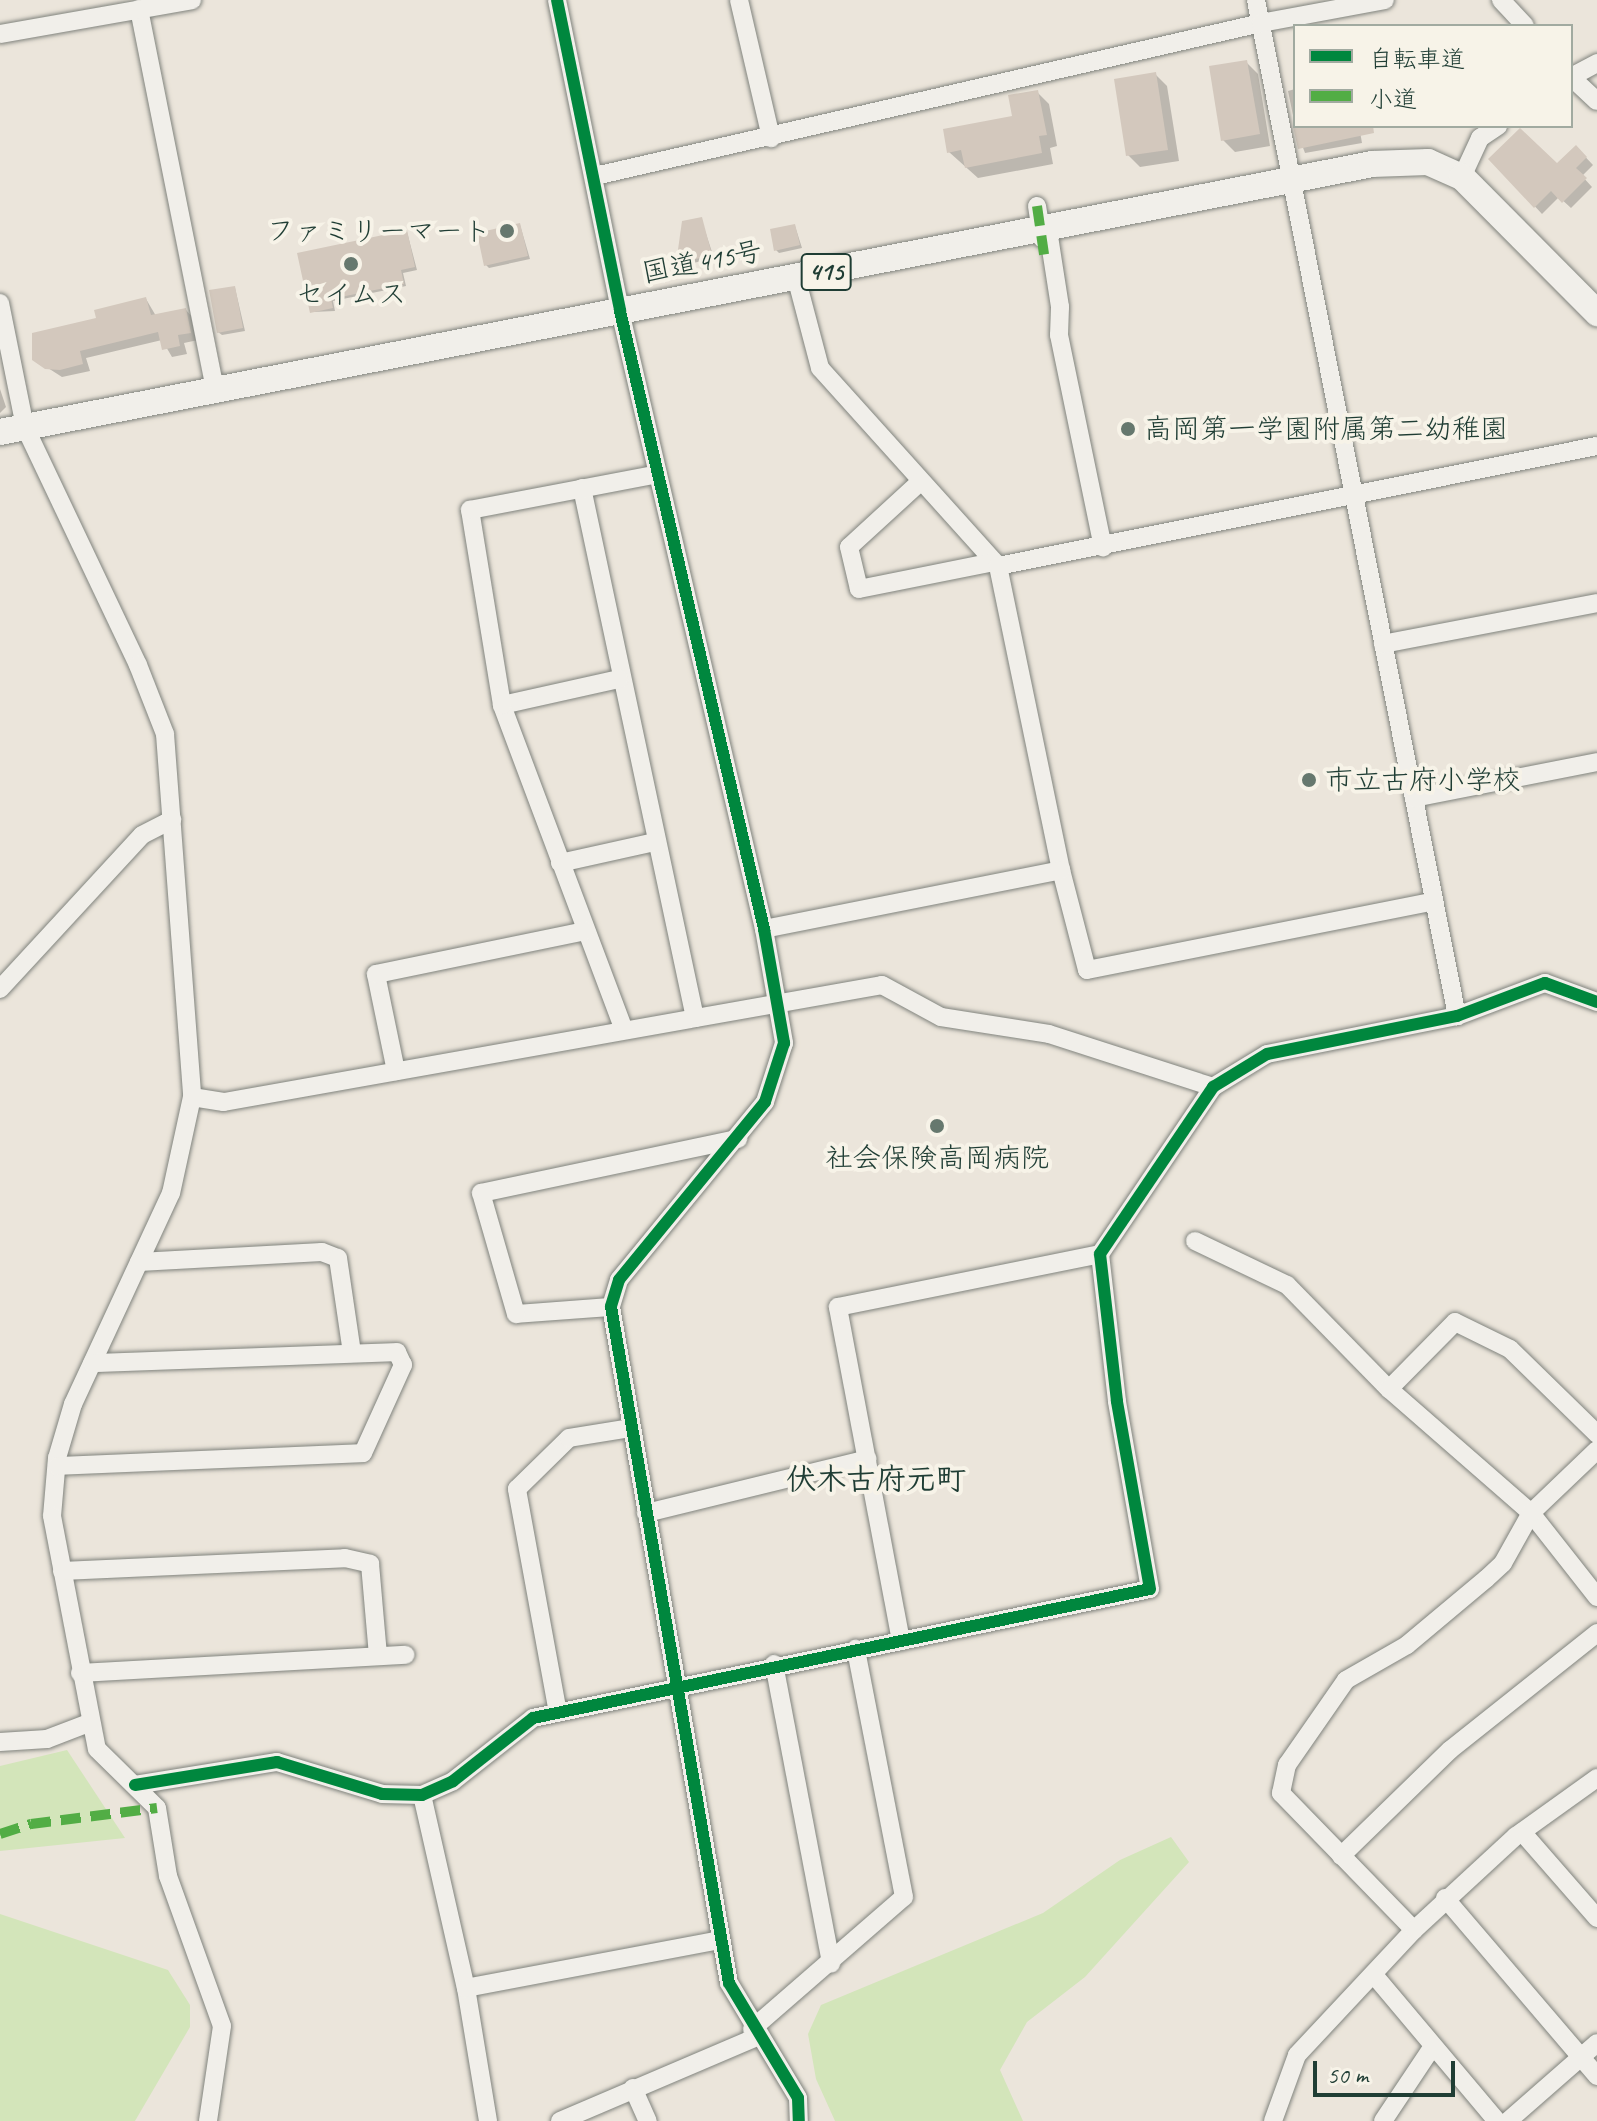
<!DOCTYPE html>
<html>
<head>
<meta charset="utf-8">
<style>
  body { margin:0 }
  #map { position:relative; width:1597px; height:2121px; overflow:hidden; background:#ebe5db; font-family:Caveat,"Klee One",sans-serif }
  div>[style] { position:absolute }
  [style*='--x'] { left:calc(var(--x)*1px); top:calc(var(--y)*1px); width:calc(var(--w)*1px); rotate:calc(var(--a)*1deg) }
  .green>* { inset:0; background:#d3e5ba }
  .shadow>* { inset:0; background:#0003 }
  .building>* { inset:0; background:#d3c8bd }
  .roads { filter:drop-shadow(0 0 2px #80837d) drop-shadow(0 0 2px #80837d) }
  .minor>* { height:18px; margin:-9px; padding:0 9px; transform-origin:9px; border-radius:9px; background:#f1efea }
  .highway>* { height:26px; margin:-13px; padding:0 13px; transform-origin:13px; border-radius:13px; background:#f1efea }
  .quiet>* { height:10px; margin-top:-5px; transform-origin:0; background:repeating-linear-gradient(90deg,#52ad45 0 20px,transparent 0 30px) }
  .cycleway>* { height:12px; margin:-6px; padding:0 6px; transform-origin:6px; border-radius:6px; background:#00873e }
  .dots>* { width:22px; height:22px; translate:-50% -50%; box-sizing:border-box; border:4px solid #f7f3e8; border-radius:50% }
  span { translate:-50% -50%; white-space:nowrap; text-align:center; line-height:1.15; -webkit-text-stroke:8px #f7f3e8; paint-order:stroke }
  .shield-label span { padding:2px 6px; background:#f7f3e8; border:2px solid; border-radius:6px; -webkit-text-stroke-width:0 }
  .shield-label { font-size:26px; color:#1f3d34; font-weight:700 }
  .poi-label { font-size:28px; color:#1f3d34 }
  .right { translate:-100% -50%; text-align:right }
  .left { translate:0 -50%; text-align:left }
  .street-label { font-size:28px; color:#1f3d34 }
  .neighbourhood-label { font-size:30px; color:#1f3d34; font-weight:700 }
  .legend { position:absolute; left:1293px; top:24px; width:280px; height:104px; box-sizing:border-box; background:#f7f3e8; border:2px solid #a1aaa0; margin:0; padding:10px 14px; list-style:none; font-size:24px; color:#1f3d34 }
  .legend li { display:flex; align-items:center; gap:16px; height:40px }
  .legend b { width:40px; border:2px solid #a1aaa0 }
  .scale { position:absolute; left:1313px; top:2061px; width:142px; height:36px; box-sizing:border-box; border:4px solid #1f3d34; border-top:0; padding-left:10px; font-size:24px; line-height:28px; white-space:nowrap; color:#1f3d34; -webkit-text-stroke:6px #f7f3e8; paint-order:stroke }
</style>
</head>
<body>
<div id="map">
  <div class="green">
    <i style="clip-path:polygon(67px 1750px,125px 1838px,0 1851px,0 1766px)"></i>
    <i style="clip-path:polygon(1171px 1837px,1189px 1862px,1085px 1977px,1027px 2022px,1000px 2070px,1023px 2121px,835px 2121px,816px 2079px,808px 2034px,821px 2005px,1043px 1913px,1120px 1860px)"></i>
    <i style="clip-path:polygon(0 1914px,168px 1970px,190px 2005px,190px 2027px,135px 2121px,0 2121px)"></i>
  </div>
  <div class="shadow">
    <i style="clip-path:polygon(1246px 62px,1258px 74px,1270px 146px,1235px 152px,1223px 140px)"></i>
    <i style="clip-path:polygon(1155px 74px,1167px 86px,1179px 161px,1140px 167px,1128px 155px)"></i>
    <i style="clip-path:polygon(1295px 89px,1295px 125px,1288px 91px)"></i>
    <i style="clip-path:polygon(1037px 92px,1049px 104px,1057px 146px,1050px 148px,1053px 164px,978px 178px,949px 152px,1015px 118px)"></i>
    <i style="clip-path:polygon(1295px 126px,1359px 126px,1362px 143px,1305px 153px)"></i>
    <i style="clip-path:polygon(1576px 147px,1593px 165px,1582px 176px,1592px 187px,1571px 208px,1559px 197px,1542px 214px,1491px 159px,1557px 166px)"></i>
    <i style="clip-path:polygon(701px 219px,714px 258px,681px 266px,679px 263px)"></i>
    <i style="clip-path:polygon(520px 225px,530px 259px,489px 268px,486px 265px)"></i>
    <i style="clip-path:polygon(795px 226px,802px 248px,779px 253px,776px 250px)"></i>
    <i style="clip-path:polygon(407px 232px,417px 270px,403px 273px,406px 286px,333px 301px,335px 311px,312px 312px)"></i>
    <i style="clip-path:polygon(235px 288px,245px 331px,222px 335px,218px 332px)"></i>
    <i style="clip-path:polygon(146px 299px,156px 316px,186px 310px,193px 318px,198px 340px,184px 343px,187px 354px,172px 357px,162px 340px,86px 358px,90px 371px,62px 377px,34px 359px,33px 335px,98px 320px)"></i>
    <i style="clip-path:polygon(0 389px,6px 407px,0 413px)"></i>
  </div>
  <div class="building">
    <i style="clip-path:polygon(1247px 60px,1260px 134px,1221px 141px,1209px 66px)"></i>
    <i style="clip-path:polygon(1156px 72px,1168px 150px,1126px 156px,1114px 79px)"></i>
    <i style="clip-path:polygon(1038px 90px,1047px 135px,1039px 136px,1042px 153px,965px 168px,961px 150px,947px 153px,943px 129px,1012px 116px,1008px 95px)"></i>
    <i style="clip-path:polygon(1293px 126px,1373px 126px,1374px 133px,1298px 149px)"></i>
    <i style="clip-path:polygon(1520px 128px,1557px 163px,1576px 145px,1587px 157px,1576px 168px,1587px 178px,1562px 203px,1551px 191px,1534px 208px,1488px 159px)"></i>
    <i style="clip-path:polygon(702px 217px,712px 255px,676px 264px,682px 221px)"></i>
    <i style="clip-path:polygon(520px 223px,528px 256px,484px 266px,477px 233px)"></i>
    <i style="clip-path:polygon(795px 224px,800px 245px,774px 251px,770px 229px)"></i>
    <i style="clip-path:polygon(407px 230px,415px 267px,401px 270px,404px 284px,331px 299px,333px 308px,310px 313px,297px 253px)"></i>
    <i style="clip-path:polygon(235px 286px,243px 328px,217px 333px,209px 290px)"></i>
    <i style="clip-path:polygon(146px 297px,151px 315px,186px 308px,191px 333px,178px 335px,180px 346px,162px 350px,158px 332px,80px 351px,83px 364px,60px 370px,45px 369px,32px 360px,32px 333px,96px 318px,94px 310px)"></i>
  </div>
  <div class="roads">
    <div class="minor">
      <i style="--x:557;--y:0;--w:317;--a:78.5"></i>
      <i style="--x:620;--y:311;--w:635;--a:76.88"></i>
      <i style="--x:764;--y:929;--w:116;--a:80"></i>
      <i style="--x:784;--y:1043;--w:62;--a:107.9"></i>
      <i style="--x:765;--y:1102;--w:230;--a:129.4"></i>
      <i style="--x:619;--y:1280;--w:28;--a:107"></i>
      <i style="--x:611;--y:1307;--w:686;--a:80.1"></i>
      <i style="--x:729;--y:1983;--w:134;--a:59"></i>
      <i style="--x:798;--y:2098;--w:23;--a:88"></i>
      <i style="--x:739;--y:0;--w:142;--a:76.9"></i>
      <i style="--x:1256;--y:0;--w:1036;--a:78.81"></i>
      <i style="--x:1501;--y:0;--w:35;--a:47"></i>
      <i style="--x:139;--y:9;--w:389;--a:78.7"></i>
      <i style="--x:0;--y:34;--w:195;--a:-10"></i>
      <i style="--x:1571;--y:77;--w:35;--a:43"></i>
      <i style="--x:1571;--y:77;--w:30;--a:-28"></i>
      <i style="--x:595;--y:176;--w:683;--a:-12.94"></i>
      <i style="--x:1261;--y:23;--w:126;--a:-10.5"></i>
      <i style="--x:1462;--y:177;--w:43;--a:-65.2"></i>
      <i style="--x:1480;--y:138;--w:22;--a:-34"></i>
      <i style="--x:1037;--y:206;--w:33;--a:81"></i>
      <i style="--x:1048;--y:230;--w:78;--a:81.1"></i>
      <i style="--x:1060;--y:307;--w:28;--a:92"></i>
      <i style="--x:1059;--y:335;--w:217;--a:78.3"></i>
      <i style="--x:796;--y:277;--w:94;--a:75.2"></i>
      <i style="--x:820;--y:368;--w:266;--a:48"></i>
      <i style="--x:998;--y:566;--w:310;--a:78.3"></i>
      <i style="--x:1061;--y:870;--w:103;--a:75.4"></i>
      <i style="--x:1087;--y:970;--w:354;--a:-11.2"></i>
      <i style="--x:0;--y:303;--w:126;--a:78.6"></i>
      <i style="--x:25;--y:427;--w:263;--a:64.6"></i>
      <i style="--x:138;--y:665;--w:74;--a:68.6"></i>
      <i style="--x:165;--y:734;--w:364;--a:85.7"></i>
      <i style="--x:192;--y:1097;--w:98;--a:102.3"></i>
      <i style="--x:171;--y:1193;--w:233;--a:114.9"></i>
      <i style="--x:73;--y:1404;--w:56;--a:106.5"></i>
      <i style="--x:57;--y:1458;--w:58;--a:94.9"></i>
      <i style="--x:52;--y:1516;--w:237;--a:79.1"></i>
      <i style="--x:97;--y:1749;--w:84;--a:44.5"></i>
      <i style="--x:157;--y:1808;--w:69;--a:80.8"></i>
      <i style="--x:168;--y:1876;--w:159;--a:70.2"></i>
      <i style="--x:222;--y:2026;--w:96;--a:98.4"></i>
      <i style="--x:920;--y:482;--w:96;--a:137.5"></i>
      <i style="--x:849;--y:547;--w:43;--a:76.6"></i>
      <i style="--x:859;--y:589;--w:138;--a:-11.3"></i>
      <i style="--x:582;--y:488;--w:542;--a:77.96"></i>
      <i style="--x:998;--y:566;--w:611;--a:-11.33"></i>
      <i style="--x:1383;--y:644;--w:218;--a:-10.8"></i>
      <i style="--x:502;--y:705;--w:120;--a:-12.5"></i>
      <i style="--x:1414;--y:798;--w:187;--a:-11.1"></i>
      <i style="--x:560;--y:863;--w:97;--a:-12.5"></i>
      <i style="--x:764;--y:929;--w:303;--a:-11.2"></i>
      <i style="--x:0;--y:989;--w:209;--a:-47.3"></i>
      <i style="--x:142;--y:835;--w:34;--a:-27"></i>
      <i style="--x:624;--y:1030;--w:347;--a:-110.6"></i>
      <i style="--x:502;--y:705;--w:198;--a:-99.3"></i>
      <i style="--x:470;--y:510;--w:191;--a:-10.8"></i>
      <i style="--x:396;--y:1071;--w:99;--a:-101.7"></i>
      <i style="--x:376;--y:974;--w:214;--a:-11.6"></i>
      <i style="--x:192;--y:1097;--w:32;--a:9"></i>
      <i style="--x:224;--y:1102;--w:668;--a:-10.08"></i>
      <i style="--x:882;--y:985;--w:67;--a:28.5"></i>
      <i style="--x:941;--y:1017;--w:109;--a:8.9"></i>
      <i style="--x:1049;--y:1034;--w:172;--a:17.9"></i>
      <i style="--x:1195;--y:1241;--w:102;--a:25.6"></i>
      <i style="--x:1287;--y:1285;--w:146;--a:45.6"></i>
      <i style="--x:1389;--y:1389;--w:189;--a:41.1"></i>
      <i style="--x:1531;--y:1513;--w:107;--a:51.8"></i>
      <i style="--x:139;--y:1262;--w:183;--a:-3.1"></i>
      <i style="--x:322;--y:1252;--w:17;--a:21"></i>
      <i style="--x:338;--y:1258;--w:96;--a:81.6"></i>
      <i style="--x:611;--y:1307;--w:95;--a:175.8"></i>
      <i style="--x:516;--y:1314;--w:126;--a:-106.1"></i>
      <i style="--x:481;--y:1193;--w:263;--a:-11.9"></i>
      <i style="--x:1389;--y:1389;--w:94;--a:-45.4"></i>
      <i style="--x:1455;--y:1322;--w:61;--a:26.1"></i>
      <i style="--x:1510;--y:1349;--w:122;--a:44.3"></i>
      <i style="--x:57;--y:1466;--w:306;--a:-2.4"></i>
      <i style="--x:363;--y:1453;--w:97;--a:-65.6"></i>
      <i style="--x:403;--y:1365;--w:14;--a:-115"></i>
      <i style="--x:397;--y:1352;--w:305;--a:177.9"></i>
      <i style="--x:646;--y:1513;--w:228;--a:-13.7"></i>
      <i style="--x:62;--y:1571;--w:283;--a:-2.6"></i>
      <i style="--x:345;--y:1558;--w:26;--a:13"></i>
      <i style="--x:370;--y:1564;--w:92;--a:85"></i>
      <i style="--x:901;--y:1641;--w:340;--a:-100.7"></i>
      <i style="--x:838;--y:1307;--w:267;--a:-11.4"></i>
      <i style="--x:774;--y:1664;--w:305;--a:79.2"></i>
      <i style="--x:80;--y:1673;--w:326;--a:-3.2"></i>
      <i style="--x:558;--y:1713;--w:228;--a:-100.4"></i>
      <i style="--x:517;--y:1489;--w:73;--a:-44.4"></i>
      <i style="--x:569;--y:1438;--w:62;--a:-9.3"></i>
      <i style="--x:0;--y:1742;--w:47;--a:-3.7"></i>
      <i style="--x:47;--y:1739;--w:45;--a:-20.9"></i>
      <i style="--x:135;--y:1785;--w:144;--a:-9.2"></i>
      <i style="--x:277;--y:1762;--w:110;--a:16.9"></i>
      <i style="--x:382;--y:1794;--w:40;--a:1.4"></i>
      <i style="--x:422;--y:1795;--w:34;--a:-24"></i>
      <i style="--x:453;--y:1781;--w:102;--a:-38.2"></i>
      <i style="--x:533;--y:1718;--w:630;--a:-11.81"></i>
      <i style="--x:1150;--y:1589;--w:191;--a:-100"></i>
      <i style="--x:1117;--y:1401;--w:148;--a:-96.6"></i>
      <i style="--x:1100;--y:1254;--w:202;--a:-55.9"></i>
      <i style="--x:1213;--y:1087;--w:63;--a:-31.4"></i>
      <i style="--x:1267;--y:1054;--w:194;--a:-11.3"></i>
      <i style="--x:1457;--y:1016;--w:94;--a:-20.6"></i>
      <i style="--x:1545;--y:983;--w:55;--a:20.1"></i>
      <i style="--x:422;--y:1795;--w:198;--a:77.2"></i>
      <i style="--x:466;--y:1988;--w:135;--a:80.6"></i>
      <i style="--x:1522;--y:1832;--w:114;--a:48.9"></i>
      <i style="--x:1341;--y:1856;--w:152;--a:-44.2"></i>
      <i style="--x:1450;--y:1750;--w:188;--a:-38.5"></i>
      <i style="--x:1445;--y:1898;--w:234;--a:49.5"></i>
      <i style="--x:1414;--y:1930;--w:191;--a:-134.2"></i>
      <i style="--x:1281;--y:1793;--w:29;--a:-78"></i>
      <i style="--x:1287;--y:1765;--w:103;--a:-55.2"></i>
      <i style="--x:1346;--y:1680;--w:70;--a:-29.8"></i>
      <i style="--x:1407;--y:1645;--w:103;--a:-39.9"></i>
      <i style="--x:1486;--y:1579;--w:23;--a:-43"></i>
      <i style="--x:1503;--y:1563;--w:57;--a:-60.8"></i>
      <i style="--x:1531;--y:1513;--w:91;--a:-43.7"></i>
      <i style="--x:1374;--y:1975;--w:191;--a:49.9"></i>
      <i style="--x:466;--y:1988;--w:259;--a:-10.7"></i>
      <i style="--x:752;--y:2029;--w:201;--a:-41"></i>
      <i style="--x:904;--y:1897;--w:253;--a:-101"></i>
      <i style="--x:633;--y:2088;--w:36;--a:66"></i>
      <i style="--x:560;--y:2121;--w:214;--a:-23.1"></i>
      <i style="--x:1273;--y:2121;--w:70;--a:-70"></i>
      <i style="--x:1297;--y:2055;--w:171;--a:-46.9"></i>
      <i style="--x:1414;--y:1930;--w:139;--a:-42.7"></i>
      <i style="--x:1516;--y:1836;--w:100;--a:-35.6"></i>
      <i style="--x:1383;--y:2121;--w:87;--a:-56.3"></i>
      <i style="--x:1508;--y:2121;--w:118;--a:-41.2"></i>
    </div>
    <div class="highway">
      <i style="--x:0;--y:432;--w:1398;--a:-11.05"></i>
      <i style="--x:1372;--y:164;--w:56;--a:-2"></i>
      <i style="--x:1428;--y:162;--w:37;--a:24"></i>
      <i style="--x:1462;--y:177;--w:192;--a:45.2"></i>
    </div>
  </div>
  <div class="quiet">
    <i style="--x:1037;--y:206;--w:49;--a:81.7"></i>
    <i style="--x:0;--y:1834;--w:33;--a:-18"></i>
    <i style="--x:31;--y:1824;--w:127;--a:-7.2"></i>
  </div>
  <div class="cycleway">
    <i style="--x:557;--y:0;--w:317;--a:78.5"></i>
    <i style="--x:620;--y:311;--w:635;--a:76.88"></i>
    <i style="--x:764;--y:929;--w:116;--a:80"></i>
    <i style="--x:784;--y:1043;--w:62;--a:107.9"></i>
    <i style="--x:765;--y:1102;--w:230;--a:129.4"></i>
    <i style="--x:619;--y:1280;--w:28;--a:107"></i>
    <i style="--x:611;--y:1307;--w:686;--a:80.1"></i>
    <i style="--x:729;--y:1983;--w:134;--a:59"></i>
    <i style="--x:798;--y:2098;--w:23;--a:88"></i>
    <i style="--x:135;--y:1785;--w:144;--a:-9.2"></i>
    <i style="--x:277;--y:1762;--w:110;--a:16.9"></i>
    <i style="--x:382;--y:1794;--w:40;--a:1.4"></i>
    <i style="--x:422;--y:1795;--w:34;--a:-24"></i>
    <i style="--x:453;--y:1781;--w:102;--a:-38.2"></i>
    <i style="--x:533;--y:1718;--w:630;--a:-11.81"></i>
    <i style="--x:1150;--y:1589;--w:191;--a:-100"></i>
    <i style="--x:1117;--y:1401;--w:148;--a:-96.6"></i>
    <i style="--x:1100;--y:1254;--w:202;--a:-55.9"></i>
    <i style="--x:1213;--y:1087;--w:63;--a:-31.4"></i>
    <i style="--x:1267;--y:1054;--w:194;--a:-11.3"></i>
    <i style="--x:1457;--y:1016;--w:94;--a:-20.6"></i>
    <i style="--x:1545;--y:983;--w:55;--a:20.1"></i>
  </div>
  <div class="dots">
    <i style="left:507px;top:231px;background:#66786e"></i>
    <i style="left:351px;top:264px;background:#66786e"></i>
    <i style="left:1128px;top:429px;background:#66786e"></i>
    <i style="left:1309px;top:780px;background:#66786e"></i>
    <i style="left:937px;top:1126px;background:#66786e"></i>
  </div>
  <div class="shield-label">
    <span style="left:826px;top:272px">415</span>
  </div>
  <div class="poi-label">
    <span class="right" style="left:491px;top:231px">ファミリーマート</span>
    <span style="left:351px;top:294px">セイムス</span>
    <span class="left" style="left:1144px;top:429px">高岡第一学園附属第二幼稚園</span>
    <span class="left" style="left:1325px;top:780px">市立古府小学校</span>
    <span style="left:937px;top:1158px">社会保険高岡病院</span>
  </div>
  <div class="street-label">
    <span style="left:702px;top:262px;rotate:-11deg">国道415号</span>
  </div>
  <div class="neighbourhood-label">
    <span style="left:876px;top:1479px">伏木古府元町</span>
  </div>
  <ul class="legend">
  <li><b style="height:10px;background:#00873e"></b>自転車道</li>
  <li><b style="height:10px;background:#52ad45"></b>小道</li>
  </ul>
  <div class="scale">50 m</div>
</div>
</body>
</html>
